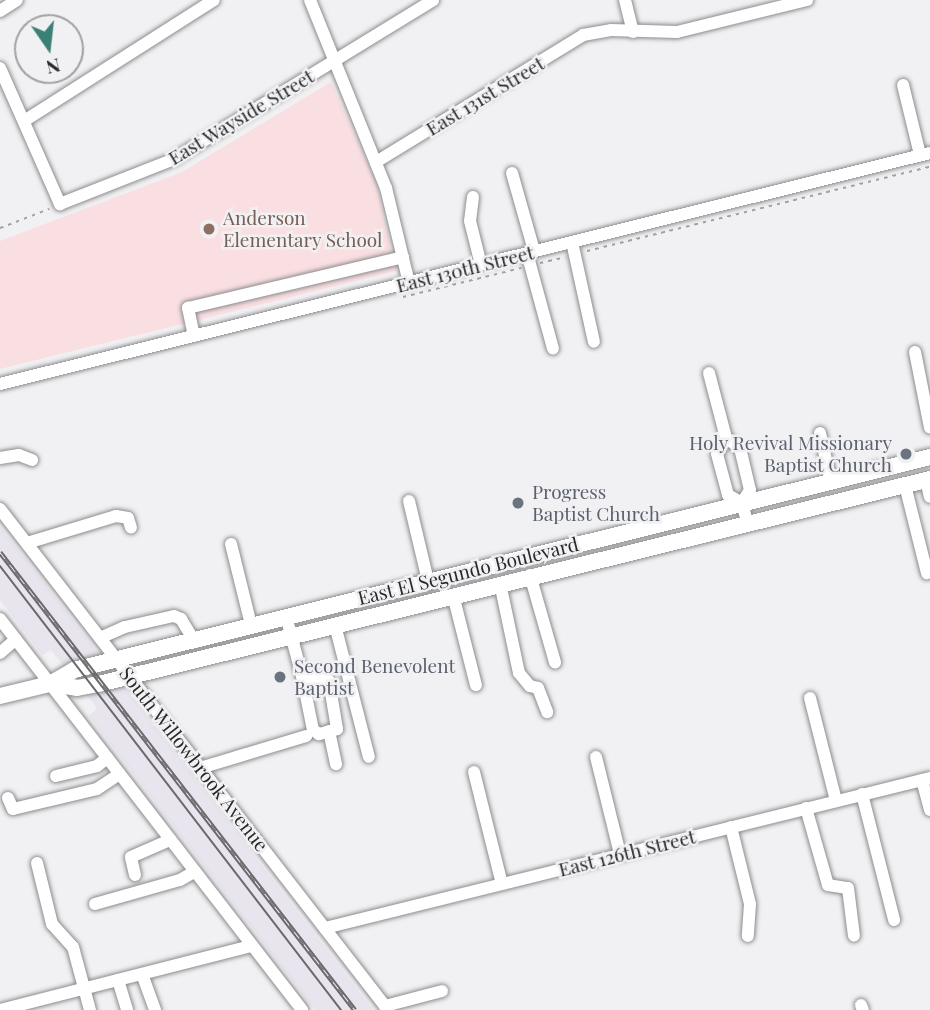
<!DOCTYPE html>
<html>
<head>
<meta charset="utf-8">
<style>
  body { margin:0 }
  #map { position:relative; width:930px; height:1010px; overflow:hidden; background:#f1f0f3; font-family:"Playfair Display",serif }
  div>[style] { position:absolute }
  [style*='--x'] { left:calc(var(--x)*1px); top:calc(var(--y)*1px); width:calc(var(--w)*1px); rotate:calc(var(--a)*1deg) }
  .built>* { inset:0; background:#e9e5ef }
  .education>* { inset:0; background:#fadfe2 }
  .path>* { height:2px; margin-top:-1px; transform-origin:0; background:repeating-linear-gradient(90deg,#a2a1a4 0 3.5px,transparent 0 8.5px) }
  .roads { filter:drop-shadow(0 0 2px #8d8c8f) drop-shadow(0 0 2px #8d8c8f) }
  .minor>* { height:12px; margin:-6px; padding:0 6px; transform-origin:6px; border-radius:6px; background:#fff }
  .major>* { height:16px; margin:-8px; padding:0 8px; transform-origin:8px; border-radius:8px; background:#fff }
  .tram>* { height:2px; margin:-1px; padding:0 1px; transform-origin:1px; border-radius:1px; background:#6a6a6c }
  .rail>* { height:5px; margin-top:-2.5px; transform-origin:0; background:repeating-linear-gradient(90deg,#f1f0f3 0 8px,#6a6a6c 0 16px); box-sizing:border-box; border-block:2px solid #6a6a6c }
  .dots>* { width:19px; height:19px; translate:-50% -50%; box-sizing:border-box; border:4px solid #f1f0f3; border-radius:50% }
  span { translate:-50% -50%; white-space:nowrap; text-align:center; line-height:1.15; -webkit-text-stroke:5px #f1f0f3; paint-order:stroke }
  .street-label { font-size:19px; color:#282829 }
  .education-label { font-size:19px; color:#785e54 }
  .left { translate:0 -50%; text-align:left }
  .worship-label { font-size:19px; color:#5b616d }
  .right { translate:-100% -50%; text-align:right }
  .north { position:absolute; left:14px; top:14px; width:70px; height:70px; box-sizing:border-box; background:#f1f0f3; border:2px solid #a1a0a2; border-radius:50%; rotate:166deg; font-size:19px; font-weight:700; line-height:28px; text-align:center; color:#282829 }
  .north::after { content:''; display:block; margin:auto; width:24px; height:32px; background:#3b8074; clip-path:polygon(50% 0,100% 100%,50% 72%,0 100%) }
</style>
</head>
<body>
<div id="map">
  <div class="built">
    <i style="clip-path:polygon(0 527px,21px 553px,373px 1010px,315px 1010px,89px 716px,97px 708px,51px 650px,42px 655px,0 600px)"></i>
  </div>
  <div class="education">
    <i style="clip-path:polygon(331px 82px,376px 182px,396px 271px,0 369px,0 241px,182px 172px)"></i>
  </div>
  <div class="path">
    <i style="--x:0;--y:228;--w:53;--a:-21.2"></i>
    <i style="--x:587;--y:251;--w:353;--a:-13.8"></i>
    <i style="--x:540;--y:263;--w:26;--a:-13"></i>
    <i style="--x:403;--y:297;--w:122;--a:-13.8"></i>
  </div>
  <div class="roads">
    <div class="minor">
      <i style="--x:310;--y:0;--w:203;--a:68"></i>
      <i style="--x:386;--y:188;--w:98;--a:76.4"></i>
      <i style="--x:625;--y:0;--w:33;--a:76"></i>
      <i style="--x:0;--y:11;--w:20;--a:-33"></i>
      <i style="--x:0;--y:68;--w:149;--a:66.2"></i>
      <i style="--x:60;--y:204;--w:123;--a:-21.5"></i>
      <i style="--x:174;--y:159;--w:304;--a:-31.5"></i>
      <i style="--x:903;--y:85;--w:72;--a:76.3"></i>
      <i style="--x:24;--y:121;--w:225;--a:-32.5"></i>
      <i style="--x:376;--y:162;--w:243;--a:-31.5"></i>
      <i style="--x:583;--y:35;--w:28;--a:-10"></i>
      <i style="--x:611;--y:30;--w:66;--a:1.7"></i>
      <i style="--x:677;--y:32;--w:134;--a:-13.8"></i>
      <i style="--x:512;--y:173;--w:81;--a:74.2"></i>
      <i style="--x:473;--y:197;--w:24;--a:97"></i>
      <i style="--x:470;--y:221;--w:45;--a:76"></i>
      <i style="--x:572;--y:242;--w:102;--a:77.6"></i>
      <i style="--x:527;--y:253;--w:99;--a:74.8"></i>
      <i style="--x:194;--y:336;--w:29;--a:-102"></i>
      <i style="--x:188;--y:308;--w:221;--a:-13.3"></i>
      <i style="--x:915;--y:352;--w:77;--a:78.8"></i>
      <i style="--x:709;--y:373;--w:67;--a:75.3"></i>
      <i style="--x:0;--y:384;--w:958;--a:-13.95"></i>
      <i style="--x:820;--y:433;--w:50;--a:77.3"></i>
      <i style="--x:726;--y:438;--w:17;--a:36"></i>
      <i style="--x:740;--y:448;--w:43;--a:76.6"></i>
      <i style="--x:750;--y:490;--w:15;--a:122"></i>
      <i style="--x:742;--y:503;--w:20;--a:75"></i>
      <i style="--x:726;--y:438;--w:18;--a:119"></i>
      <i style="--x:717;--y:454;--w:42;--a:75"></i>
      <i style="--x:728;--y:495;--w:16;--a:30"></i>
      <i style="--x:0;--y:458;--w:19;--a:-9"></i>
      <i style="--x:19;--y:455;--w:14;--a:21"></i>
      <i style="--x:926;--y:480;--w:17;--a:77"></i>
      <i style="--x:905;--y:485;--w:91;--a:76"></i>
      <i style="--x:409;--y:501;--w:82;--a:76.6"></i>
      <i style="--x:0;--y:509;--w:634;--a:52.24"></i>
      <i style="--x:27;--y:543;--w:93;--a:-16.9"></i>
      <i style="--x:116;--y:516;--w:12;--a:9"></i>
      <i style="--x:128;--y:518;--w:10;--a:73"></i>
      <i style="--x:231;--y:544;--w:83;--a:76.1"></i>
      <i style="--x:530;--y:575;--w:91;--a:74"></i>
      <i style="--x:500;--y:583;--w:92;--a:78.1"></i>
      <i style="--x:519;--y:673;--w:17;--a:50"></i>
      <i style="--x:530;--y:686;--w:8;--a:14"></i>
      <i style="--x:538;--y:688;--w:26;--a:69"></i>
      <i style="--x:453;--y:595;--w:93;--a:75.7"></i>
      <i style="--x:286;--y:616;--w:62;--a:75.1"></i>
      <i style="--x:0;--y:619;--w:494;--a:52.3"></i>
      <i style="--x:335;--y:625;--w:136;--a:75.6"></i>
      <i style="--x:100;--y:638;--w:27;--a:-24"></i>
      <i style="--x:125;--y:627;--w:50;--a:-12.7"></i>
      <i style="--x:174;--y:616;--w:8;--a:23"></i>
      <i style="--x:181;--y:619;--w:23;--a:59"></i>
      <i style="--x:0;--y:653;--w:21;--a:-41"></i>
      <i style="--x:302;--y:676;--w:27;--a:10"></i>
      <i style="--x:329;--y:681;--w:49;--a:80.5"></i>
      <i style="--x:337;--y:729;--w:19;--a:164"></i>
      <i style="--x:319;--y:734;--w:7;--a:-146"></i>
      <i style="--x:313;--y:730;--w:55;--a:-101.5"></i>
      <i style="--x:810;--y:698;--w:106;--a:75.8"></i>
      <i style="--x:329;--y:731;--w:34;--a:78"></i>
      <i style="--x:596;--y:757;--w:100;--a:76.1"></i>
      <i style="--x:200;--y:768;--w:111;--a:-16.8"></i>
      <i style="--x:474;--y:772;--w:115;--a:76"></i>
      <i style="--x:56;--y:776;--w:42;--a:-13.7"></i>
      <i style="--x:97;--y:766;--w:13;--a:-39"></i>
      <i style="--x:922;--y:780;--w:31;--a:75"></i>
      <i style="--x:862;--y:794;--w:130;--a:75.7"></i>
      <i style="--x:8;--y:798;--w:12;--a:66"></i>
      <i style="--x:13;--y:809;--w:86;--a:-13.4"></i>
      <i style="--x:97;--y:789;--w:27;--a:-34"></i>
      <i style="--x:806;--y:808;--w:80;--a:74.1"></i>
      <i style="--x:828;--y:885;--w:20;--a:9"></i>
      <i style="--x:848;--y:888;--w:48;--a:82.9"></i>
      <i style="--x:731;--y:827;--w:79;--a:76.1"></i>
      <i style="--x:750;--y:904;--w:32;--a:94"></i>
      <i style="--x:37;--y:863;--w:63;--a:76.2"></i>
      <i style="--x:52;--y:924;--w:31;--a:48"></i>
      <i style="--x:73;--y:947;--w:65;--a:74.9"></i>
      <i style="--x:135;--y:875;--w:18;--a:-103"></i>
      <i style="--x:131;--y:857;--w:43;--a:-23.6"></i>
      <i style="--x:95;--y:904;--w:88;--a:-15.8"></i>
      <i style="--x:180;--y:880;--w:16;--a:-30"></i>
      <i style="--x:325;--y:928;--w:623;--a:-13.92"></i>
      <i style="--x:142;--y:974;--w:38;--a:70"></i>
      <i style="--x:118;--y:980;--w:31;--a:73"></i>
      <i style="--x:861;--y:1005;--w:5;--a:68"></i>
      <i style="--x:385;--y:1006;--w:59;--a:-14.7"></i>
      <i style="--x:0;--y:1010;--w:259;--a:-14.3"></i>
    </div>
    <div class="major">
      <i style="--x:50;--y:684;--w:28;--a:-30"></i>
      <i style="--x:74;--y:670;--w:882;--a:-13.97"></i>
      <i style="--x:0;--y:696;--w:51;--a:-13.5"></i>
      <i style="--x:50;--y:684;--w:27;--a:8"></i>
      <i style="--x:77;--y:688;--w:26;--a:-11"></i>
      <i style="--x:103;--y:683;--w:852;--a:-13.86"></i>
    </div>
  </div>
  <div class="tram">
    <i style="--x:0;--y:566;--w:560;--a:52.48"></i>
  </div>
  <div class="rail">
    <i style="--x:0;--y:552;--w:579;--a:52.22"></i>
  </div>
  <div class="dots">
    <i style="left:209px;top:229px;background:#8d6e63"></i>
    <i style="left:906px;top:454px;background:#6b7280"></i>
    <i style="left:518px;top:503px;background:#6b7280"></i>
    <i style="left:280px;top:677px;background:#6b7280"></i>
  </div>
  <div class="street-label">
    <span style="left:485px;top:96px;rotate:-31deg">East 131st Street</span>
    <span style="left:241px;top:117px;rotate:-31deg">East Wayside Street</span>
    <span style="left:465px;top:269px;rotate:-14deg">East 130th Street</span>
    <span style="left:468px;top:571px;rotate:-14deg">East El Segundo Boulevard</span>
    <span style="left:194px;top:759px;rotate:52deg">South Willowbrook Avenue</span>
    <span style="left:627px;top:853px;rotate:-14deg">East 126th Street</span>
  </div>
  <div class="education-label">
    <span class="left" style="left:223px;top:229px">Anderson<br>Elementary School</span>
  </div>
  <div class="worship-label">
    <span class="right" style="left:892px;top:454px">Holy Revival Missionary<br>Baptist Church</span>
    <span class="left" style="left:532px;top:503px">Progress<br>Baptist Church</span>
    <span class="left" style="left:294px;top:677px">Second Benevolent<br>Baptist</span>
  </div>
  <div class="north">N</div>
</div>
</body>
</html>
